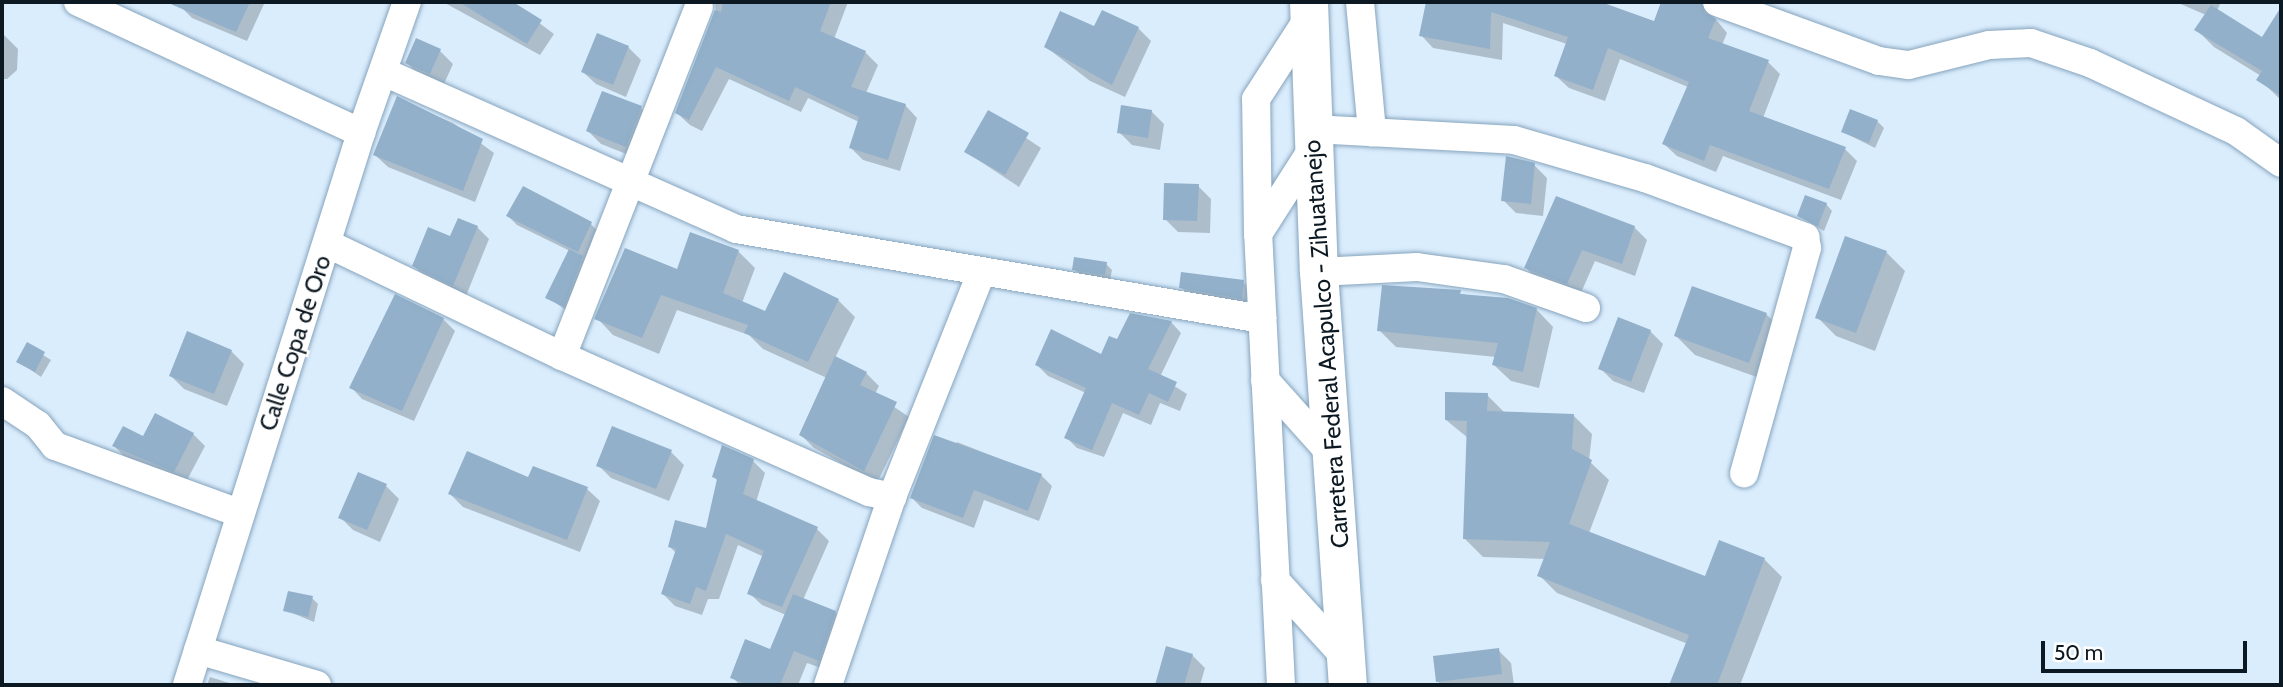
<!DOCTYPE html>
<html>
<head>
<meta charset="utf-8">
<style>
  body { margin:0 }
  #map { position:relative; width:2283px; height:687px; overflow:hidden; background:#daedfd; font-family:Cabin,sans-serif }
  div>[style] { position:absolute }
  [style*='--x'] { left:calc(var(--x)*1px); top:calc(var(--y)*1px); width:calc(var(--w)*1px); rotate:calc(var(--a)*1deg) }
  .shadow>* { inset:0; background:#0003 }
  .building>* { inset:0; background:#92b0ca }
  .roads { filter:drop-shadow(0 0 2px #86a4bd) drop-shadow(0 0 2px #86a4bd) }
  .street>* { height:28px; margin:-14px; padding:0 14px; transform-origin:14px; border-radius:14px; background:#fff }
  .primary>* { height:38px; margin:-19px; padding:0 19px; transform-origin:19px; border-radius:19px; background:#fff }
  span { translate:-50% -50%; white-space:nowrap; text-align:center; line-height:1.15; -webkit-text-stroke:5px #fff; paint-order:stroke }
  .street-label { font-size:24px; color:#0d1922 }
  .frame { position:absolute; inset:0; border:4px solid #0d1922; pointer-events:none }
  .scale { position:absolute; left:2041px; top:641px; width:206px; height:32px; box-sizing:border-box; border:4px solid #0d1922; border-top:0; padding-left:9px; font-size:21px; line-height:24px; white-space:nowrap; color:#0d1922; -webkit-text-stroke:5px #fff; paint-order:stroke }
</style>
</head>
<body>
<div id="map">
  <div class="shadow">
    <i style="clip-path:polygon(183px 2px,261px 2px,264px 4px,247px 41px,192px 18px,181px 7px)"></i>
    <i style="clip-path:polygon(443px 2px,511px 2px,554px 34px,540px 55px)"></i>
    <i style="clip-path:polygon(715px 2px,748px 2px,782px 16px,788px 2px,848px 2px,834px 39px,865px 52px,878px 65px,866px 93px,905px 105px,917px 118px,900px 171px,863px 160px,851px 148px,859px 122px,808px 98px,801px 112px,729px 79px,702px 131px,690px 125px,677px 113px,716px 13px)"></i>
    <i style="clip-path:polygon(1427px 2px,1586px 2px,1655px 23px,1663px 2px,1702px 2px,1727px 33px,1722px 45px,1768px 62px,1780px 74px,1763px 118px,1845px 149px,1857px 161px,1841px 200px,1723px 156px,1716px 172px,1677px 156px,1664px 144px,1688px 87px,1620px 59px,1605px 101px,1569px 88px,1556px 76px,1567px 44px,1503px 23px,1502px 60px,1433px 48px,1421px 35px)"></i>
    <i style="clip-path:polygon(2176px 2px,2221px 2px,2217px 11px,2262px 39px,2278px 15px,2281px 17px,2281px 100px,2259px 79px,2261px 76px,2214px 47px,2197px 30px,2206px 15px)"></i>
    <i style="clip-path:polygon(1138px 28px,1151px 41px,1125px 97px,1090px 81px,1046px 47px,1095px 29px)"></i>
    <i style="clip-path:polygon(2px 33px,18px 49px,17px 70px,7px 79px,2px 79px)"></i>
    <i style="clip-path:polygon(417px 40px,440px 51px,453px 64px,443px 86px,420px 76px,407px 63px)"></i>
    <i style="clip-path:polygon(628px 47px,641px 60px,626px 97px,596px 84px,583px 72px)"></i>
    <i style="clip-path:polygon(398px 99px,453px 123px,494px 153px,475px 202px,388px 167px,375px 155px)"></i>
    <i style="clip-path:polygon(641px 108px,654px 121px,639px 159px,601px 144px,588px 131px)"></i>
    <i style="clip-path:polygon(1151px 111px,1164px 124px,1160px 150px,1132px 145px,1119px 132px)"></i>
    <i style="clip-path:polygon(989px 113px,1041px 148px,1019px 187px,966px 152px)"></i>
    <i style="clip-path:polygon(1877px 121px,1884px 128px,1875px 148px,1843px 132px)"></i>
    <i style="clip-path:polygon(1534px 165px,1547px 178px,1543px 216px,1516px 213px,1503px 200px)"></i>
    <i style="clip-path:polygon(1198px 186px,1211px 199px,1210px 233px,1178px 232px,1165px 219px)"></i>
    <i style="clip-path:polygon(1826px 204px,1832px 211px,1824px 231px,1799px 216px)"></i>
    <i style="clip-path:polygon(508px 216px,591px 224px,600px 234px,577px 318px,547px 297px,570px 251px,517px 225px)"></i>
    <i style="clip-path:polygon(477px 227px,489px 239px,466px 296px,426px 278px,414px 266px,451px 239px)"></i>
    <i style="clip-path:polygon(1634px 227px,1647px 240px,1635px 276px,1595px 261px,1580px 295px,1539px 281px,1526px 268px)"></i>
    <i style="clip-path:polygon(738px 251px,755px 268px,742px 303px,765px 314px,838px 300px,855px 317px,835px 358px,866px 373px,879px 386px,875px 394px,909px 417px,877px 483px,814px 448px,801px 435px,827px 378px,763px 349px,749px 335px,677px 310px,659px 354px,613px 335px,597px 318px,678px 271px)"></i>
    <i style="clip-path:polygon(1886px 252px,1905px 271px,1875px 351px,1836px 336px,1817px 317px)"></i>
    <i style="clip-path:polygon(1106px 264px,1112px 270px,1110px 280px,1080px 275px,1074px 269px)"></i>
    <i style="clip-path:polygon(1243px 282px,1256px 295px,1254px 311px,1194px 300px,1181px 287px)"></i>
    <i style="clip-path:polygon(1439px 289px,1537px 310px,1553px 327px,1539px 388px,1511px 381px,1494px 365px,1496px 357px,1396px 347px,1379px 330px)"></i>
    <i style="clip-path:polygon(1766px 314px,1785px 333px,1768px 381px,1695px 355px,1676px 336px)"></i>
    <i style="clip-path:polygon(443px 319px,455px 331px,414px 421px,362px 399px,351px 387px,373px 339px)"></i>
    <i style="clip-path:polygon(1171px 322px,1181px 333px,1160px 377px,1187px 394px,1180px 411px,1160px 403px,1151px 425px,1123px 413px,1104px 457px,1077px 448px,1066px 437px,1086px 393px,1048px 376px,1037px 365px,1102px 356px,1118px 341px)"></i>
    <i style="clip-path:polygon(1650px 331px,1663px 344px,1644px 393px,1613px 381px,1600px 368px)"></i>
    <i style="clip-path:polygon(27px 345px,51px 360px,41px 377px,18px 361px)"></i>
    <i style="clip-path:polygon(231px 351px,244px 364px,227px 406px,184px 389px,171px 376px)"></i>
    <i style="clip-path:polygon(1487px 395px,1506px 414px,1574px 416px,1592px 434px,1589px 461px,1609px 480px,1589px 533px,1706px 579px,1764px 559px,1782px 577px,1740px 685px,1671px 685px,1688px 644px,1557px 593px,1539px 575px,1546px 559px,1483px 557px,1465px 539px,1468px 438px,1446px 420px)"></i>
    <i style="clip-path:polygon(193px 434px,205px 446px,186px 482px,126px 458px,114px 446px)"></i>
    <i style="clip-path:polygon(957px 442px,1041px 475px,1052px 486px,1039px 521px,984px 500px,974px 528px,922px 508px,912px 498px)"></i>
    <i style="clip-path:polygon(671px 452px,684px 465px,669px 501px,611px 478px,598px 465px)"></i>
    <i style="clip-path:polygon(753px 461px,765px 473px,756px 502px,817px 529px,829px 541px,803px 600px,835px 612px,848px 625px,832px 672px,807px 663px,798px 685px,740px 685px,732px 677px,771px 652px,786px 615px,762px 605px,749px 593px,764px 557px,738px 545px,719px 599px,708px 599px,702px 615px,675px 606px,663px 594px,676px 553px,670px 547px,707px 531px,718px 481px,714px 477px)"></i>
    <i style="clip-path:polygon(529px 479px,587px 489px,600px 501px,580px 552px,463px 507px,450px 494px)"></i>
    <i style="clip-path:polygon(386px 486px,399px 499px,380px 542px,353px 530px,340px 517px)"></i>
    <i style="clip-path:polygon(312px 598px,318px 604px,314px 622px,285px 610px)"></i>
    <i style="clip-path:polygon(1167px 648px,1192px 655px,1205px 668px,1200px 685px,1157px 685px)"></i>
    <i style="clip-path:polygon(1498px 650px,1511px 663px,1514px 685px,1442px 685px,1437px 681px)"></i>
    <i style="clip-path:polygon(210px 677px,236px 685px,207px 685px)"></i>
  </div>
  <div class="building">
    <i style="clip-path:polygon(166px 2px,250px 2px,236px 32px)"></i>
    <i style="clip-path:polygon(459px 2px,513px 2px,542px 20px,527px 44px)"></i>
    <i style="clip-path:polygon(723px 2px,831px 2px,820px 31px,866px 51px,851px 87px,906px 104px,888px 160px,849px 148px,859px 117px,795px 87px,789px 101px,716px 67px,689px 120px,675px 113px,715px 10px,721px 12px)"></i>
    <i style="clip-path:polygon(1426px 2px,1601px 2px,1654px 21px,1661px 2px,1701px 2px,1705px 13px,1716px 19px,1708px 38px,1769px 60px,1749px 111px,1846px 147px,1829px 189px,1710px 145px,1704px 161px,1662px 144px,1689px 82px,1608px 48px,1593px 90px,1554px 76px,1568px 37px,1491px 12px,1490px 49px,1419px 36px)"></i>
    <i style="clip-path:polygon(2211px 5px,2262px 37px,2281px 7px,2281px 96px,2256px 80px,2262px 71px,2194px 30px)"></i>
    <i style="clip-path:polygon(1102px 10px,1139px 27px,1112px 85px,1044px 47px,1060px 11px,1094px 26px)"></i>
    <i style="clip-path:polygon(597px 33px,629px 46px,613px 85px,581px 72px)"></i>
    <i style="clip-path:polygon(416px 38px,441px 49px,430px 74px,405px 63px)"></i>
    <i style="clip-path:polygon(602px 91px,642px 106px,626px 147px,586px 131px)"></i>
    <i style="clip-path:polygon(397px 96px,483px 139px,463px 191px,373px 155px)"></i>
    <i style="clip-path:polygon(1121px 105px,1152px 110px,1148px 138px,1117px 133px)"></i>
    <i style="clip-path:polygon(1850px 109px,1878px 120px,1869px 143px,1841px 132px)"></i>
    <i style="clip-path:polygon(988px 110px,1029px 133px,1005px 175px,964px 152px)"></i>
    <i style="clip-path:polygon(1506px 156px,1535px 163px,1531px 204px,1501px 201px)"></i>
    <i style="clip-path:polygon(1164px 183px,1199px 184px,1197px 221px,1163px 220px)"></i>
    <i style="clip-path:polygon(523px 186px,592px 222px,578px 252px,506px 216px)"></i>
    <i style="clip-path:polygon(1805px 195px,1827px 203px,1818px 226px,1797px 216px)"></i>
    <i style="clip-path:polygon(1556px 196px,1635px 226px,1622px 264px,1582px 250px,1567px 284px,1524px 268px)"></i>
    <i style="clip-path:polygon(458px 218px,478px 226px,453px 286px,412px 266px,428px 227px,450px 236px)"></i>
    <i style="clip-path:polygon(690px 232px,739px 250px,723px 293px,765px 311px,784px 272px,839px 299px,808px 362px,744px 333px,748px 325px,661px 295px,642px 338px,594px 319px,625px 248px,677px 269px)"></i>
    <i style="clip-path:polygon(1845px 236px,1887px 251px,1856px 333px,1815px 318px)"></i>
    <i style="clip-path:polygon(569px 249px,583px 256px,564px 307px,545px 298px)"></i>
    <i style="clip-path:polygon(1074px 257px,1107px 262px,1105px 275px,1072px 270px)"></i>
    <i style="clip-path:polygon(1181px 272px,1244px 280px,1242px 299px,1179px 288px)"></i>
    <i style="clip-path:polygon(1382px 285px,1461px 290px,1460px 294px,1508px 298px,1537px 308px,1523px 372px,1492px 365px,1498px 343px,1377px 331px)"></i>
    <i style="clip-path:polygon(1692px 286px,1767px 313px,1749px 363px,1674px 336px)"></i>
    <i style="clip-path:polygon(395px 294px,444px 318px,402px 411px,349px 388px)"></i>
    <i style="clip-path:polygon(1130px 313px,1172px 321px,1148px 369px,1177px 382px,1168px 402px,1149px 393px,1139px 415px,1112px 403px,1092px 450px,1064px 438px,1086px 388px,1035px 365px,1051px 329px,1101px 354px,1109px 336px,1117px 339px)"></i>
    <i style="clip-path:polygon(1618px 317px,1651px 330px,1631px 382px,1598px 369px)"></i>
    <i style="clip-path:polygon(187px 331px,232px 350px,214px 394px,169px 376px)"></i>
    <i style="clip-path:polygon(27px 342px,45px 352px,35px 372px,16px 362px)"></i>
    <i style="clip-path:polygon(835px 356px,867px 372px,860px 385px,897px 402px,864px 471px,799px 435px)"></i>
    <i style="clip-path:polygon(1445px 392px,1488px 393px,1487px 411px,1574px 414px,1572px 449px,1592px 460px,1569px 524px,1705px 576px,1719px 540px,1765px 558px,1717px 685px,1669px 685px,1689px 635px,1537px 576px,1550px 542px,1463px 539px,1467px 421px,1445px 420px)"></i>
    <i style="clip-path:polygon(155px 413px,194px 433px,174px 472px,112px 446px,123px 426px,143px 436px)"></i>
    <i style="clip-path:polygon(612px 426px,672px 450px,656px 489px,596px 466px)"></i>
    <i style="clip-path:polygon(934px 435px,1042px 474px,1028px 511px,974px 490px,963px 518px,910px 498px)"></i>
    <i style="clip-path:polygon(722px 445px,754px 459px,743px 494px,818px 527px,782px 607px,747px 594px,764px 551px,726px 534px,706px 591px,696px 587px,690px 604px,661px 594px,676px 549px,668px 547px,675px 520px,706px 528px,717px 479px,712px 477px)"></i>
    <i style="clip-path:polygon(467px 451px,528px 477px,533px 466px,588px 487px,567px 540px,448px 494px)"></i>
    <i style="clip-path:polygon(358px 472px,387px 484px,367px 530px,338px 518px)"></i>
    <i style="clip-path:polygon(288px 591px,313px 596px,308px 617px,283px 611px)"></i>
    <i style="clip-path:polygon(793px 594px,836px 611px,819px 661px,794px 651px,780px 685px,749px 685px,730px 678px,745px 639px,770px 649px)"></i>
    <i style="clip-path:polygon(1166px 646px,1193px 654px,1184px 685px,1155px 685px)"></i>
    <i style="clip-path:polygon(1499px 648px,1502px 674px,1436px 682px,1433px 656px)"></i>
  </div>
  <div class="roads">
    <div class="street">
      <i style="--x:78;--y:2;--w:312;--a:24.8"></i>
      <i style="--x:1360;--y:2;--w:131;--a:84.7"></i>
      <i style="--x:1717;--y:2;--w:172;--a:20"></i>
      <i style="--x:1879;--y:61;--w:30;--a:8"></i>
      <i style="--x:1909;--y:65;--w:82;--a:-14"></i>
      <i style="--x:1989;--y:45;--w:42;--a:-2.7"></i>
      <i style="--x:2031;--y:43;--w:62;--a:18.7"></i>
      <i style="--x:2090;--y:63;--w:161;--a:25"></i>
      <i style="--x:2236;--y:131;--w:55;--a:35.4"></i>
      <i style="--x:386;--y:73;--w:383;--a:24"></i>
      <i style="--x:736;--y:229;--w:534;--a:9.71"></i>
      <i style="--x:1313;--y:129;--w:201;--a:3.1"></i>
      <i style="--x:1514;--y:140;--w:136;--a:16.2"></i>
      <i style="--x:1645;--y:178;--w:171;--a:20.2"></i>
      <i style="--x:1805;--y:237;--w:11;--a:80"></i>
      <i style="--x:1807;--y:248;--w:234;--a:105.6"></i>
      <i style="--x:1258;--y:234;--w:135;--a:-90.8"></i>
      <i style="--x:1256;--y:99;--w:98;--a:-57.1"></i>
      <i style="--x:328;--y:244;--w:259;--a:25.6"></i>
      <i style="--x:562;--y:356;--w:336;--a:23.9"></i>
      <i style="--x:869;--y:492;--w:24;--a:12"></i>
      <i style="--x:1319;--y:272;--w:98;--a:-2.9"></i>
      <i style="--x:1417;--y:267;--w:88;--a:7.9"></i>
      <i style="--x:1504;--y:279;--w:87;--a:19.5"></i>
      <i style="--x:562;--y:356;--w:375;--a:-68.6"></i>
      <i style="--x:1265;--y:380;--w:101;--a:48.2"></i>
      <i style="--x:2;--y:401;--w:43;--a:33.7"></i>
      <i style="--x:38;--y:425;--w:27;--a:51"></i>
      <i style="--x:55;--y:446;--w:196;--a:20"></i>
      <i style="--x:1275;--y:580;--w:105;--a:47.7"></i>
      <i style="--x:198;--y:650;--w:124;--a:16.4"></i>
      <i style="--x:187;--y:685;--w:579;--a:-72.5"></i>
      <i style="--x:361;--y:133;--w:139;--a:-70.7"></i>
      <i style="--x:828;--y:685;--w:199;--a:-71.2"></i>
      <i style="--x:892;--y:497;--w:241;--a:-68.3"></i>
      <i style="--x:1281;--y:685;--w:452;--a:-92.9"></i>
      <i style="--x:1258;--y:234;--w:102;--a:-57.4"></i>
    </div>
    <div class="primary">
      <i style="--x:1309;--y:2;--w:270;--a:87.9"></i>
      <i style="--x:1319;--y:272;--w:414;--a:86"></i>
    </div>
  </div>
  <div class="street-label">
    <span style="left:295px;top:343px;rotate:-72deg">Calle Copa de Oro</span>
    <span style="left:1326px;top:344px;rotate:-94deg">Carretera Federal Acapulco - Zihuatanejo</span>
  </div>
  <div class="frame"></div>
  <div class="scale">50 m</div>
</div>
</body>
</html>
